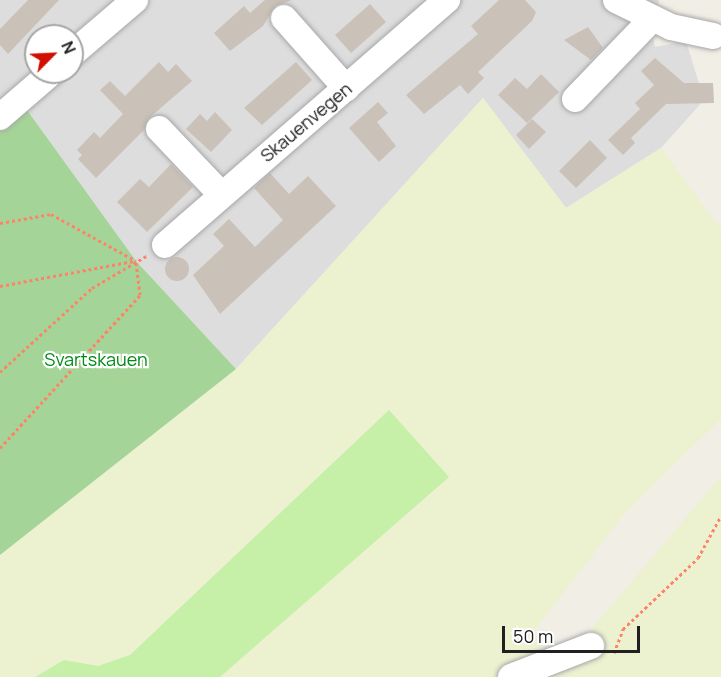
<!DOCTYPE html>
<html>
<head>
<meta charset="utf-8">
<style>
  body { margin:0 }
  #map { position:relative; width:721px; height:677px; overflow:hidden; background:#f1eee6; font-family:Manrope,sans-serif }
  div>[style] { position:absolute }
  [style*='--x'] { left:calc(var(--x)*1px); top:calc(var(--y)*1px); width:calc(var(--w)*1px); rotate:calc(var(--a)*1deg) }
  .residential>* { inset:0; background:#dedddd }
  .farmland>* { inset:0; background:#ecf1d0 }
  .grass>* { inset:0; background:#c6efa8 }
  .forest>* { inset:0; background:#a4d497 }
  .building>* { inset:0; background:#cac1b8 }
  .round { border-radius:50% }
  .path>* { height:3px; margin-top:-1.5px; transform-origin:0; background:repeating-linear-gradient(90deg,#ff8369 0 3px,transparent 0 6px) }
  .roads { filter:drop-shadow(0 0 2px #a7a7a7) drop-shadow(0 0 2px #a7a7a7) }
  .minor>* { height:26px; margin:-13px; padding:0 13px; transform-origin:13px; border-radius:13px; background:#fff }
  span { translate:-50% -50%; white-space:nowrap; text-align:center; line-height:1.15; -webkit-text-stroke:4.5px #fff; paint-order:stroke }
  .street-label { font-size:18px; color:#202020 }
  .park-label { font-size:18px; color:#028a17 }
  .north { position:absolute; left:24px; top:24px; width:60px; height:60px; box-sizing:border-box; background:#fff; border:2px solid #a6a6a6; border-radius:50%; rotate:66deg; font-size:16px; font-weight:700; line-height:24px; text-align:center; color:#202020 }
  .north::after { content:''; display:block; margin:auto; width:21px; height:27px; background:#d00f00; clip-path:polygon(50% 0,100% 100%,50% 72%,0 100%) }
  .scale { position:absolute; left:502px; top:626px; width:138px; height:27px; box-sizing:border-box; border:3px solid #202020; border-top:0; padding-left:8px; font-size:18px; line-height:21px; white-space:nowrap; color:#202020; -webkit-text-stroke:4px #fff; paint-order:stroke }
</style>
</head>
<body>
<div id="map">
  <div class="residential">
    <i style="clip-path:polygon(evenodd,0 0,659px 0,651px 30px,655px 47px,686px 41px,704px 100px,661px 148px,566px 208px,483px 98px,236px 369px,136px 261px,0 129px,0 0,36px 36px,72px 36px,72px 72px,36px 72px,36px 36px)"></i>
  </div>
  <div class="farmland">
    <i style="clip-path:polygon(483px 98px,566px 208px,661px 148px,721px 229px,721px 419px,626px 512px,534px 631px,545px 656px,582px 640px,721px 476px,721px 677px,220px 677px,389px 410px,130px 655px,98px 666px,64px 660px,35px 677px,0 677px,0 555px,236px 369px)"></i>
  </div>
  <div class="grass">
    <i style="clip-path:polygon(389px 410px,449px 477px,220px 677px,35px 677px,64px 660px,98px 666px,130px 655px)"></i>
  </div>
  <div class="forest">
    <i style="clip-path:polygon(24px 106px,136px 261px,236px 369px,0 555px,0 129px)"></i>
  </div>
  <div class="building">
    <i style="clip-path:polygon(28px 0,59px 0,8px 54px,0 45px,0 29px)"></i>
    <i style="clip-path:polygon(265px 0,292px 0,275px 6px,263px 26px,230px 51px,214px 33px,244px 6px,250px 13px)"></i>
    <i style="clip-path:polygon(499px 0,525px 0,536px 12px,532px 21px,478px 72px,484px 78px,468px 94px,460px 85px,424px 114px,406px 95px,478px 34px,471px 26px)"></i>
    <i style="clip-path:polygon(370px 4px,386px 22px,351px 53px,335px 35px)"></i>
    <i style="clip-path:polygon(588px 27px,603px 48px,591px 60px,564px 40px)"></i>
    <i style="clip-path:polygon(655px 58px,684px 83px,713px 83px,714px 103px,666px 104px,631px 138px,635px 143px,623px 155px,608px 140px,640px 109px,635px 103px,654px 85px,641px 71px)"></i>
    <i style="clip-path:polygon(159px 62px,168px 72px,176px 64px,192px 81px,148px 119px,144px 130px,96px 178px,78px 159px,82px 155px,77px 150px,94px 132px,100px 138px,123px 114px,100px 90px,110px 81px,125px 96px)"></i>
    <i style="clip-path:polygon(296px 62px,312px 80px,262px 125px,244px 108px)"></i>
    <i style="clip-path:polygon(541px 74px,559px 92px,527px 123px,498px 95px,515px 78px,527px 89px)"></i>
    <i style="clip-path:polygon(378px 102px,388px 113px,377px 122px,396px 146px,379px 162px,349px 128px)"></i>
    <i style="clip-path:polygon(215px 112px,232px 130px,211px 152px,186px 129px,200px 114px,207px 121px)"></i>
    <i style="clip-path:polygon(532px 119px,546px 132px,529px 149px,516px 135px)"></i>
    <i style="clip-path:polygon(590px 140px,607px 158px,576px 188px,559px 171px)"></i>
    <i style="clip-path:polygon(171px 164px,193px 187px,147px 232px,117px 202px,140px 179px,149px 187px)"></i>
    <i style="clip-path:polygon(270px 173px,289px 194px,308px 176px,336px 206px,220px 314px,193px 275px,224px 246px,213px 234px,229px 219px,255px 247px,283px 220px,254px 188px)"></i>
    <i class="round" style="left:165px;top:257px;width:24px;height:24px"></i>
  </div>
  <div class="path">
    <i style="--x:0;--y:223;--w:52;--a:-10"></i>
    <i style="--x:51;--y:214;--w:97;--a:28.9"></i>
    <i style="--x:0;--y:286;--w:136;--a:-10.6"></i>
    <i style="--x:0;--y:372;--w:125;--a:-42.4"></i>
    <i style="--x:92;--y:288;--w:65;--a:-30.5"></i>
    <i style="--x:0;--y:448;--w:207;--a:-47.5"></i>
    <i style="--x:140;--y:295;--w:34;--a:-97"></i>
    <i style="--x:614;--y:653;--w:26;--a:-69"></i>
    <i style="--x:623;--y:629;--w:103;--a:-43.4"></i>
    <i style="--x:698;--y:558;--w:48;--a:-61.3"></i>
  </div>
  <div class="roads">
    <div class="minor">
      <i style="--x:616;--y:0;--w:61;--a:26.1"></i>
      <i style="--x:671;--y:27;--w:43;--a:12.1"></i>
      <i style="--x:284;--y:18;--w:94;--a:48.5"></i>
      <i style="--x:72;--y:54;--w:83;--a:-40.6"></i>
      <i style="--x:575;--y:99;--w:112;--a:-46.1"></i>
      <i style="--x:0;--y:117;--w:69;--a:-40.9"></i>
      <i style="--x:159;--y:129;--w:90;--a:46.4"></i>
      <i style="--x:165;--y:245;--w:374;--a:-41"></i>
      <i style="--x:511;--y:677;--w:86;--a:-21.2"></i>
    </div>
  </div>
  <div class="street-label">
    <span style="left:306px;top:122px;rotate:-40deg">Skauenvegen</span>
  </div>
  <div class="park-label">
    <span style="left:96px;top:359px">Svartskauen</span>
  </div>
  <div class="north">N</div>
  <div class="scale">50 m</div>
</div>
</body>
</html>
